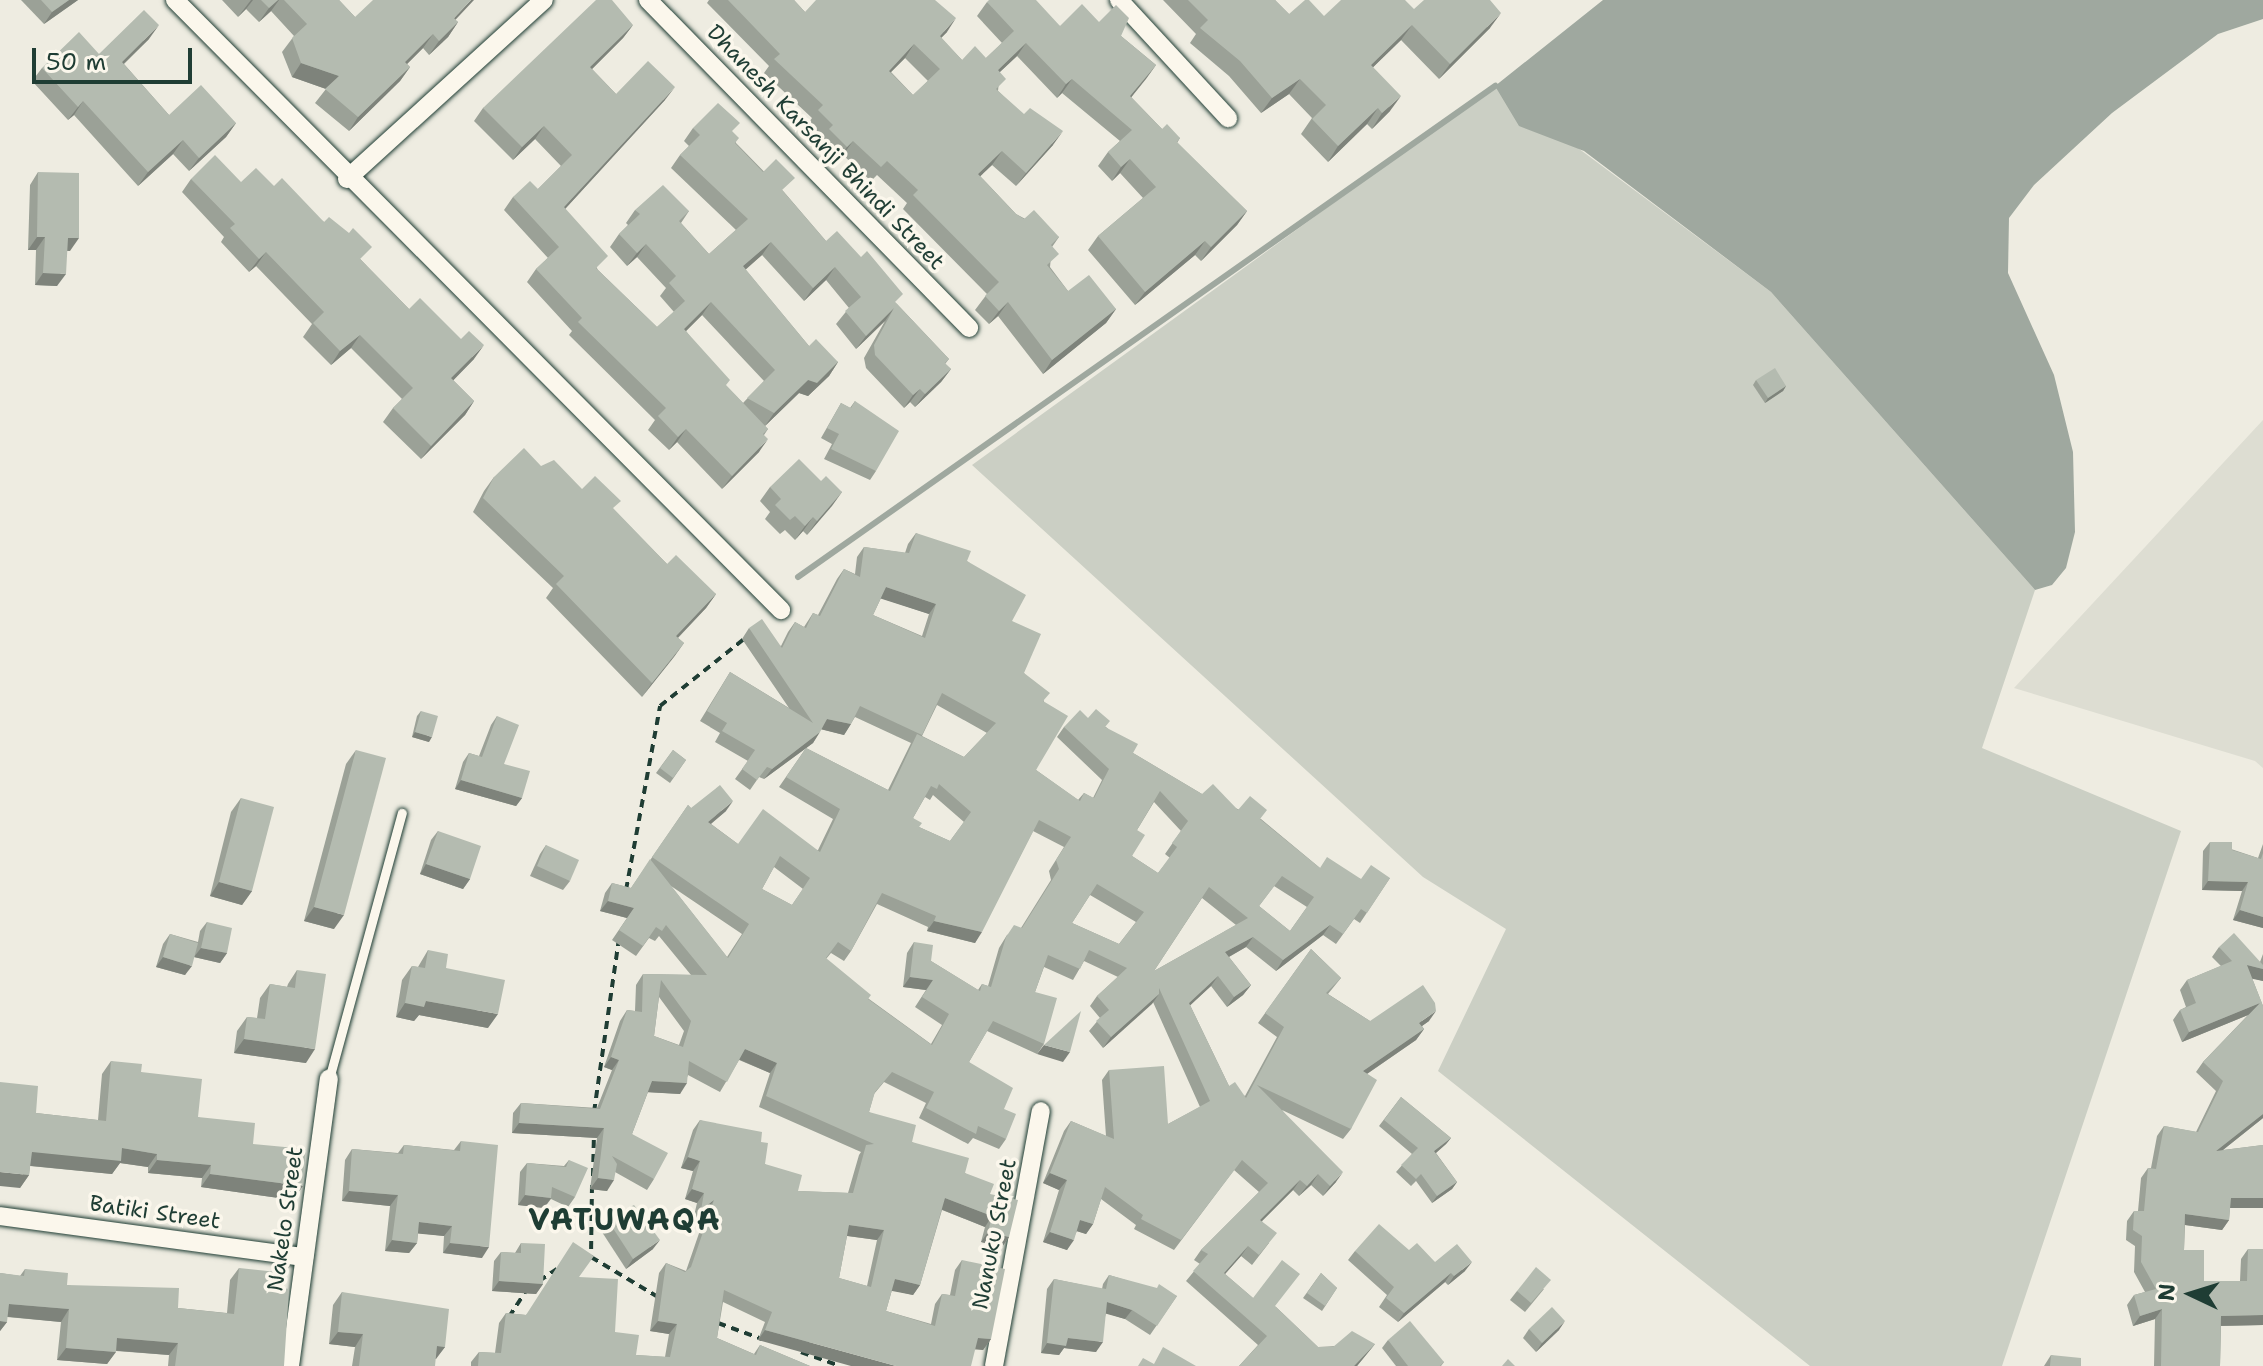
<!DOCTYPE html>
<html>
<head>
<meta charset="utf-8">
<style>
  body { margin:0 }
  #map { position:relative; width:2263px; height:1366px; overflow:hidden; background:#eeece1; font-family:"Shantell Sans",sans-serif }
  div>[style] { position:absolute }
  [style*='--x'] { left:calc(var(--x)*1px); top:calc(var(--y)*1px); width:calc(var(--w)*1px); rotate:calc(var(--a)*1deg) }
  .built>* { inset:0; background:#ddddd2 }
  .green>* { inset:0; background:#cbcfc4 }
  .water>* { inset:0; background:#9fa89f }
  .stream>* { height:6px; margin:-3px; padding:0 3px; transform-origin:3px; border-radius:3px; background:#9fa89f }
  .path>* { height:4px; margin-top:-2px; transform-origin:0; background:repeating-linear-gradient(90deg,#1f3d34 0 8px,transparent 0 14px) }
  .roads { filter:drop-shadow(0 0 2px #1f3d34) drop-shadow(0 0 2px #1f3d34) }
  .lane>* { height:9px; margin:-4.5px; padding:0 4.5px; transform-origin:4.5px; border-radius:4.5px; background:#fbf7ec }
  .street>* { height:18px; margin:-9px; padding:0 9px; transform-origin:9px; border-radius:9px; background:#fbf7ec }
  .wall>* { inset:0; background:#9ba197 }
  .shaded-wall>* { inset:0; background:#7e837b }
  .building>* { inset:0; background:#b4bbb0 }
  span { translate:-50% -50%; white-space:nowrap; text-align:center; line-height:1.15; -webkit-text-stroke:7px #fbf7ec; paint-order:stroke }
  .street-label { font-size:22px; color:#1f3d34 }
  .district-label { font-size:30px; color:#1f3d34; font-weight:700; letter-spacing:2px }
  .north { position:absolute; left:2151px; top:1254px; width:80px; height:80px; -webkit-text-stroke:6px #fbf7ec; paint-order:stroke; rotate:274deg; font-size:22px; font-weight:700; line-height:32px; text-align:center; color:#1f3d34 }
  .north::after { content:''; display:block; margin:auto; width:28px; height:36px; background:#1f3d34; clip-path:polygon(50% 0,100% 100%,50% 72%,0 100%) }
  .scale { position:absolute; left:32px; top:48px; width:160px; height:36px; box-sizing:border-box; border:4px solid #1f3d34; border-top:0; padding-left:10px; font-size:24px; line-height:28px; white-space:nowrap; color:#1f3d34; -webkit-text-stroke:6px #fbf7ec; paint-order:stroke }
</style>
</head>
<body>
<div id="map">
  <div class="built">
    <i style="clip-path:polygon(2263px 420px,2263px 768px,2255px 761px,2014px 688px)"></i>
  </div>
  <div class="green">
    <i style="clip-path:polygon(1495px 86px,1771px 292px,2035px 590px,1982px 748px,2181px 831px,2002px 1366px,1810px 1366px,1438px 1071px,1506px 929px,1423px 877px,972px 465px)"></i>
  </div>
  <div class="water">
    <i style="clip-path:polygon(1603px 0,2263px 0,2263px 19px,2218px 34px,2112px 113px,2034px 185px,2009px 218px,2008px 273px,2054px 375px,2073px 452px,2075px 532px,2066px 568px,2052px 585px,2035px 590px,1771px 292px,1584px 151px,1519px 126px,1495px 86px)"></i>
  </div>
  <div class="stream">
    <i style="--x:798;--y:577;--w:853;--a:-35.16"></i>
  </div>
  <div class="path">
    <i style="--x:626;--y:890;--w:187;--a:-79.5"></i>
    <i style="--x:660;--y:706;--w:107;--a:-38.6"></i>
    <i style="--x:594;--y:1112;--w:176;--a:-81.8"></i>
    <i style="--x:593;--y:1176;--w:43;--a:-88.7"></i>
    <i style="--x:592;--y:1185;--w:72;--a:90.8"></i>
    <i style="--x:591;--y:1257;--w:78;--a:30.8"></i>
    <i style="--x:539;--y:1281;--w:23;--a:-34"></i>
    <i style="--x:509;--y:1317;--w:31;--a:-57"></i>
    <i style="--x:718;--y:1323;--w:47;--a:20"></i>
    <i style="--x:801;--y:1352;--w:41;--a:19.7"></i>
  </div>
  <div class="roads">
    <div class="lane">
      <i style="--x:329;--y:1079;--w:276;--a:-74.7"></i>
    </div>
    <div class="street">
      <i style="--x:175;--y:0;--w:860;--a:45.19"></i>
      <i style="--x:648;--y:0;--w:459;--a:45.6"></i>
      <i style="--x:1119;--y:0;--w:161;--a:47.3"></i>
      <i style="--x:347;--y:179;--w:266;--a:-42.3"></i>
      <i style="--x:0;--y:1216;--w:307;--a:7.7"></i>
      <i style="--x:290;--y:1366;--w:290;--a:-82.3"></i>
      <i style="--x:994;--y:1366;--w:259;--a:-79.6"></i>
    </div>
  </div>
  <div class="wall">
    <i style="clip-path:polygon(21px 0,78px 0,44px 24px)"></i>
    <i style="clip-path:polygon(222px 0,339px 0,355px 17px,455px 20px,458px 22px,448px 37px,429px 55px,423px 48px,407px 64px,410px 67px,400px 81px,349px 131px,315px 103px,326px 89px,292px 77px,282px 52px,294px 36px,271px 11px,259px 22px,246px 9px,238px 17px)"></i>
    <i style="clip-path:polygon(evenodd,709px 0,794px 0,805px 12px,947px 32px,941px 38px,962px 60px,986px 58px,1002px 43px,977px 16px,987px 2px,1060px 26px,1099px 22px,1121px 36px,1156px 65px,1131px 97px,1162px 129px,1180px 138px,1177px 143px,1247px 211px,1237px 225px,1201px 261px,1195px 255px,1135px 305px,1088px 250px,1098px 236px,1143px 198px,1120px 173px,1112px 181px,1098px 166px,1108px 152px,1120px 141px,1062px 93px,1057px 98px,1017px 56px,1000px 72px,998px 91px,1053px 145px,1016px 186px,992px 165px,980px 176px,1016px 214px,1059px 237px,1052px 247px,1050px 267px,1068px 291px,1116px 309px,1106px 323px,1043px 374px,998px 316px,989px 324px,975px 310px,987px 294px,903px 209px,907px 203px,877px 175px,871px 181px,843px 155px,837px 161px,819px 143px,822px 138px,808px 124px,812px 118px,764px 73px,769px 66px,707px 3px,709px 0,905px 58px,928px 81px,913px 95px,891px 72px,905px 58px)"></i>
    <i style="clip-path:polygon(1163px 0,1275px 0,1289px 14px,1324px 16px,1414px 9px,1490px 28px,1439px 79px,1401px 40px,1373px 67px,1390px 111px,1372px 129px,1367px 124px,1328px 162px,1301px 134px,1312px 118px,1289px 94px,1261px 113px,1229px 76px,1190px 43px,1196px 34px)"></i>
    <i style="clip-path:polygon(evenodd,633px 25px,623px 38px,592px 69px,616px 94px,665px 100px,565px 209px,598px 270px,657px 327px,674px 312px,660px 296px,666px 288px,637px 257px,627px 266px,610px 247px,619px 234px,628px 225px,626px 223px,635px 210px,689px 211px,681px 223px,709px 254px,736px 230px,671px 168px,680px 155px,689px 146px,684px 141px,693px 128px,733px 133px,736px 143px,784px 192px,826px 241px,897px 304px,949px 359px,945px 364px,951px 369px,941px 382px,915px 407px,910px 402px,904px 408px,866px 368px,864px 358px,885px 321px,856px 349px,836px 324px,849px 308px,826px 280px,804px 301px,762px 255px,745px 269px,809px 346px,838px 362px,829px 376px,808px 396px,799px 393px,765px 426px,768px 429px,764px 435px,759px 452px,722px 489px,677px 442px,669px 450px,648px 430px,655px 420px,569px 335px,572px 331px,527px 282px,536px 269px,548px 258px,504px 210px,513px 197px,538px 189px,561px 166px,535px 139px,513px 160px,474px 121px,483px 108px,633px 25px,702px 315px,764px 381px,743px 403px,726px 386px,686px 331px,702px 315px)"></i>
    <i style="clip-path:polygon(149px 39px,124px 64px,169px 115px,236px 123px,226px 137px,189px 171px,173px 154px,138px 186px,74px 115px,68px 120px,32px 81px,42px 68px,99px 54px)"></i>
    <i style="clip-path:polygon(38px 172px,70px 251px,67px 251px,57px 286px,35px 285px,36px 250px,28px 250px,30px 185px)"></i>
    <i style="clip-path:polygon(191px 179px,241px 182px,274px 186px,324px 222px,409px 309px,474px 359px,453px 380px,474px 401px,465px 415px,421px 459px,383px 422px,393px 408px,402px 399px,351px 348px,331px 365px,303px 337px,312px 324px,256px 266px,249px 272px,221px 242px,224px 237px,182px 192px)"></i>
    <i style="clip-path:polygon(1756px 380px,1786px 386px,1783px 391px,1765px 403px,1753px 385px)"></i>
    <i style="clip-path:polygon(855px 401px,876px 471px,870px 480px,824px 459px,832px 444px,821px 438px,841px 403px,850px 408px)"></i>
    <i style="clip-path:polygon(541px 466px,614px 510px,667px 564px,716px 594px,706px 608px,678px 638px,684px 643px,642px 697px,546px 598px,553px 588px,473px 512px,484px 491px,494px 477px)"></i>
    <i style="clip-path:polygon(821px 481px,842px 492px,807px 535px,803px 531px,795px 540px,785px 530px,780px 534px,765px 519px,770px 512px,760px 501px,770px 487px)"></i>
    <i style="clip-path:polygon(evenodd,916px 533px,967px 561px,1012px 621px,1024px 673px,1044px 701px,1036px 770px,1078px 800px,1084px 793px,1093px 798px,1102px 780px,1057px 737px,1064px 727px,1088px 718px,1106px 727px,1133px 753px,1202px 794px,1261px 819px,1320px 868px,1361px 879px,1390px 878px,1360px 923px,1354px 919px,1336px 944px,1323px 935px,1276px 971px,1246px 947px,1229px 957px,1251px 985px,1243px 995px,1227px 1007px,1211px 986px,1190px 1005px,1229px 1086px,1245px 1096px,1277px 1037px,1258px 1023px,1311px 949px,1341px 978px,1328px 994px,1370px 1021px,1429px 1021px,1422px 1026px,1424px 1029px,1416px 1040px,1367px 1074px,1351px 1129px,1343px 1139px,1282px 1110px,1336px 1182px,1323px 1196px,1311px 1185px,1299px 1196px,1293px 1190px,1262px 1221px,1269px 1243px,1252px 1265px,1241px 1256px,1225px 1274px,1253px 1298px,1276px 1307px,1318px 1347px,1375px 1344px,1357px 1366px,1239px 1366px,1258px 1345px,1186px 1281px,1200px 1264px,1194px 1260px,1201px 1250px,1259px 1192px,1234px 1170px,1174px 1250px,1134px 1229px,1136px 1225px,1101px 1199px,1093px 1224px,1086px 1234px,1077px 1231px,1067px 1250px,1043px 1242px,1059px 1190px,1043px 1183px,1064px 1131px,1071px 1121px,1106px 1136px,1102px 1080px,1109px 1070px,1168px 1124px,1200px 1107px,1153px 1002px,1103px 1048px,1089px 1031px,1100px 1018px,1090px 1006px,1097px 996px,1118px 977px,1084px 961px,1073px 980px,1044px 967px,1035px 992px,1044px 1044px,1037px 1054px,987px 1031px,969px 1062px,1004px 1109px,1006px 1139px,999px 1149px,973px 1138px,968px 1144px,919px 1118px,926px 1103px,884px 1082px,874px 1094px,869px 1112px,912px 1142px,965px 1173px,990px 1194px,1009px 1237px,1002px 1247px,981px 1242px,985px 1227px,942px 1210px,920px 1285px,913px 1295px,892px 1290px,886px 1311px,931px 1324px,935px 1304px,942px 1294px,950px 1295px,955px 1270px,962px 1260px,991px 1339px,983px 1350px,758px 1340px,765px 1322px,723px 1302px,717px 1338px,754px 1354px,760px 1345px,810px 1366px,471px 1366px,471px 1362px,479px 1352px,495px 1353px,499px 1323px,506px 1313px,526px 1315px,579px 1277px,615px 1332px,636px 1355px,665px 1357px,669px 1334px,650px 1331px,659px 1273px,666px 1263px,686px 1271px,707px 1210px,693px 1220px,697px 1203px,685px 1199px,693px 1171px,681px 1168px,693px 1130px,700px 1120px,761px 1142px,765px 1164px,798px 1191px,848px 1193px,859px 1155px,861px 1152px,759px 1107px,770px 1073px,739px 1060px,720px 1092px,688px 1075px,680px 1094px,648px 1092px,632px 1134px,654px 1179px,647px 1190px,615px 1172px,607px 1191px,590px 1189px,597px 1138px,512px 1133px,513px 1113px,521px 1103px,597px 1108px,612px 1070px,604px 1067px,620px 1021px,627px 1010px,635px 1011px,636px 985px,643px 974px,691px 975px,659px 936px,655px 941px,649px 938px,636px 956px,612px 940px,627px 918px,600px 911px,605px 893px,612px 883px,631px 888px,688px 805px,691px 808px,726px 811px,711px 824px,738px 844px,818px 850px,833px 819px,779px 787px,806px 748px,888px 790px,911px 743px,855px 717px,844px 735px,821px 729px,813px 743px,764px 779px,759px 777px,750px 790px,735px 779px,748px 761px,715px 742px,720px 733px,700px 721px,730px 672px,789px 708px,742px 639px,749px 628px,781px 646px,788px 632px,795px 622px,804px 627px,813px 613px,818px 615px,837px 579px,844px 569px,855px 574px,857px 557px,864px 547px,905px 553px,908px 544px,916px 533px,881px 598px,929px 614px,922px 636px,873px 615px,881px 598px,916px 533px,937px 705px,987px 733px,964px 757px,922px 736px,937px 705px,916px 533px,933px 795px,964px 822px,950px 841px,919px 827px,913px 818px,925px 797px,930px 800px,933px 795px,916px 533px,1154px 802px,1181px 831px,1165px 854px,1170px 858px,1158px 873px,1132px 856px,1137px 830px,1154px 802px,916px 533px,1033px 831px,1064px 847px,1049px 871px,1051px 880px,1021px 928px,1007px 935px,999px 948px,988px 986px,982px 984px,978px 990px,931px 961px,914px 942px,907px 953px,903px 987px,926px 990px,915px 1007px,942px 1025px,931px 1044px,869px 999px,826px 959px,831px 953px,844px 961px,851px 951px,877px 904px,928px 927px,927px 931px,975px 943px,1033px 831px,916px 533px,774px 867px,803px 889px,792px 905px,762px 889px,774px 867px,916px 533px,671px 886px,742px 934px,727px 957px,671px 886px,916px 533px,1274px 886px,1307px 907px,1290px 931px,1259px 906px,1274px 886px,916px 533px,1090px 895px,1136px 922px,1119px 944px,1072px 923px,1090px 895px,916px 533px,1202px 898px,1236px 925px,1154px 971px,1202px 898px,916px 533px,659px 997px,684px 1031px,679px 1045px,654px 1036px,659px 997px,916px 533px,847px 1236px,877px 1240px,867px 1286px,839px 1278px,847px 1236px)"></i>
    <i style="clip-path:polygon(421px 711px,429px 742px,412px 737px,417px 716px)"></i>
    <i style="clip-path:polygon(497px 716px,504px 764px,522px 798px,516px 806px,455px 789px,463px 762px,469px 753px,479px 756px,491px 725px)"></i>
    <i style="clip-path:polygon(356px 750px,334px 929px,304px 921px,346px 764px)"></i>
    <i style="clip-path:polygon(673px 750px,686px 760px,670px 783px,656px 773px)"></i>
    <i style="clip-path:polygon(241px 798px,252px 891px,242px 905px,210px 896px,231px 812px)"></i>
    <i style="clip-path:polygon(438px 831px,470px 879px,463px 889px,420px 874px,431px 840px)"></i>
    <i style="clip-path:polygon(2210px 842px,2258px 858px,2263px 844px,2263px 928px,2233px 920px,2242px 891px,2202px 890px,2203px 851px)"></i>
    <i style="clip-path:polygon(546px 845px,570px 881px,563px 890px,530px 876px,540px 854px)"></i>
    <i style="clip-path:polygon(207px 922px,227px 953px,220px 963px,194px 957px,185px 975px,156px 967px,163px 944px,170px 934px,198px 942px,200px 931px)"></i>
    <i style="clip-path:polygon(2219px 947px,2260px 962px,2263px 954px,2263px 981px,2252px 978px,2263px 1006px,2263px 1118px,2223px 1150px,2263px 1145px,2263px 1208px,2230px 1208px,2229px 1220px,2222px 1230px,2185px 1225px,2184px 1250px,2204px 1281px,2240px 1281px,2241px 1259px,2248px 1249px,2263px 1249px,2263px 1325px,2221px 1326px,2220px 1366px,2154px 1366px,2155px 1319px,2133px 1326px,2127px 1305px,2134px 1295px,2145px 1292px,2134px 1272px,2135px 1246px,2126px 1240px,2127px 1221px,2134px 1211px,2138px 1211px,2141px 1178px,2148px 1168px,2151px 1168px,2157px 1136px,2164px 1126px,2196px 1132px,2216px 1091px,2196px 1072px,2203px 1062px,2248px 1015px,2182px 1042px,2173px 1020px,2180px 1010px,2186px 1007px,2180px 990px,2187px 980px,2221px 966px,2212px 957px)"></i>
    <i style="clip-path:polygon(428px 950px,446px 968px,488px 1028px,419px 1015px,414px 1021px,396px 1017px,402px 980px,412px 966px,418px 967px)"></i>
    <i style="clip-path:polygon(297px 970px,306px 1063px,234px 1053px,237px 1031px,247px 1017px,257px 1018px,260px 998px,270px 984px,287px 987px,288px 984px)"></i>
    <i style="clip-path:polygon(111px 1061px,141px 1072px,198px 1117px,253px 1144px,293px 1200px,201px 1187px,202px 1178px,148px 1173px,148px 1167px,120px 1163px,112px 1174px,30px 1166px,29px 1175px,20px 1188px,36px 1113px,98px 1120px,102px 1074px)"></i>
    <i style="clip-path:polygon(1401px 1097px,1451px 1138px,1446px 1144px,1436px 1153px,1457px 1182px,1452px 1189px,1432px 1203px,1416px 1181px,1411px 1186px,1396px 1172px,1412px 1154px,1379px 1126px)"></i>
    <i style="clip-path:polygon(461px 1141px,482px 1258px,443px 1253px,444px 1236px,418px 1233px,417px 1243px,409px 1253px,385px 1251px,390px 1206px,342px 1201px,345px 1160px,352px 1149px,398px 1153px,404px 1145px,454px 1150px)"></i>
    <i style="clip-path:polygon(569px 1160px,575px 1197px,568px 1207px,551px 1199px,544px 1208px,518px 1205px,520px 1172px,527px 1163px,564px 1166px)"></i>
    <i style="clip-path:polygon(607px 1219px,653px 1249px,626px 1269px,600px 1229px)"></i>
    <i style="clip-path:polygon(521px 1243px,543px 1284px,536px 1294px,492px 1291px,494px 1261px,501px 1252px,515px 1253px)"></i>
    <i style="clip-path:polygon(1355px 1251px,1435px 1262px,1465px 1271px,1448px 1285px,1445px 1282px,1398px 1322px,1379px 1307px,1387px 1295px,1348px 1260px)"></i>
    <i style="clip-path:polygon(239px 1268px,276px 1287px,284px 1366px,168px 1366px,169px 1355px,116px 1351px,107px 1364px,57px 1360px,61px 1322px,7px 1317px,7px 1322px,0 1331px,0 1273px,20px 1276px,25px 1269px,67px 1285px,178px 1308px,227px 1313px,230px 1280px)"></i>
    <i style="clip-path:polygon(1321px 1273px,1337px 1288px,1322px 1311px,1303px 1298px)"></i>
    <i style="clip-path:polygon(1109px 1275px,1177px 1296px,1150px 1335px,1125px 1319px,1106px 1313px,1096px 1352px,1064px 1348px,1059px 1355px,1041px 1353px,1047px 1289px,1054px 1279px,1102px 1289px,1103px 1284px)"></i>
    <i style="clip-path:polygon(1544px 1289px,1525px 1312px,1510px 1300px,1517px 1291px)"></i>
    <i style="clip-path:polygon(342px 1292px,445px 1347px,435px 1359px,435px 1366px,352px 1366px,355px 1347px,329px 1344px,333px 1305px)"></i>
    <i style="clip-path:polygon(1529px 1329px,1559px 1330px,1536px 1352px,1523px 1338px)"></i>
    <i style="clip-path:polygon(1388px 1340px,1444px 1362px,1441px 1366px,1396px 1366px,1382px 1348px)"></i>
    <i style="clip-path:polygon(2051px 1355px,2081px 1366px,2044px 1366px)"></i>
  </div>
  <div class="shaded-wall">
    <i style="clip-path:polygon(69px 0,78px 0,44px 24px,52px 12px)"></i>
    <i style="clip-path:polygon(251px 0,253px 0,246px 9px,238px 17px)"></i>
    <i style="clip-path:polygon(278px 0,279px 0,271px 11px,259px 22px,269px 8px)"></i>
    <i style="clip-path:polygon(471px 0,474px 0,444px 32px,454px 18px)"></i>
    <i style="clip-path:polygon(1501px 13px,1490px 28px,1439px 79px,1450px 64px)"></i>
    <i style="clip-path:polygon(956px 18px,947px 32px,930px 49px,940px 36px)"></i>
    <i style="clip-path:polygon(458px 22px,448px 37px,429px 55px,439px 41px)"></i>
    <i style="clip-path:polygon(159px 25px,149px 39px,112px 75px,122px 62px)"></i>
    <i style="clip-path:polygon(633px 25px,623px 38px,581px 80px,590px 67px)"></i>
    <i style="clip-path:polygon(1412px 25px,1401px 40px,1360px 80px,1371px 65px)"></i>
    <i style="clip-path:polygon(433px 34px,423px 48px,395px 76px,405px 62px)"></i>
    <i style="clip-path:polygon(1026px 43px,1017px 56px,988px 83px,998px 70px)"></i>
    <i style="clip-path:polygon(914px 44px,905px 58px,879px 84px,889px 71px)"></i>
    <i style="clip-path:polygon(301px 63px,339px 76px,329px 90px,292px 77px)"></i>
    <i style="clip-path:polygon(1156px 65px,1146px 79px,1121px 110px,1130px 96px)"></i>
    <i style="clip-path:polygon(410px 67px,400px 81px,349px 131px,358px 117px)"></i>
    <i style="clip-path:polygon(1072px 79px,1062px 93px,1057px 98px,1066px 84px)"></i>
    <i style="clip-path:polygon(1300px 79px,1289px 94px,1261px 113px,1272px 98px)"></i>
    <i style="clip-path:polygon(675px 87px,665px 100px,554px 221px,564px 207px)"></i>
    <i style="clip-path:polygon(1401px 96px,1390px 111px,1372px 129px,1382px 113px)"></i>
    <i style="clip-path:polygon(83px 101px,74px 115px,68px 120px,78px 107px)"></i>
    <i style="clip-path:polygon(1378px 108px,1367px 124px,1328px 162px,1338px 146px)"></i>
    <i style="clip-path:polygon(236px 123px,226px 137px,189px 171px,199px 158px)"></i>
    <i style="clip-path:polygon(544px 126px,535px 139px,513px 160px,522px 147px)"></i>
    <i style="clip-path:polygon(1063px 131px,1053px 145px,1016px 186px,1026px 173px)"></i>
    <i style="clip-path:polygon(183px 140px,173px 154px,138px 186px,148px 172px)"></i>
    <i style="clip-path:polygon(853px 141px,843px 155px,837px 161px,847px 147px)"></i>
    <i style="clip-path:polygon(1002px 151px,992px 165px,968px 188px,978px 174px)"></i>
    <i style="clip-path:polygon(1130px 159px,1120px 173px,1112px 181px,1121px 167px)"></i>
    <i style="clip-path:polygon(1247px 211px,1237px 225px,1201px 261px,1211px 247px)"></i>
    <i style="clip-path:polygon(37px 237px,45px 237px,36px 250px,28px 250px)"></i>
    <i style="clip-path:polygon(68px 238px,79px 238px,70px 251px,59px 250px)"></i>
    <i style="clip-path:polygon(1205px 241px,1195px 255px,1135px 305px,1145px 292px)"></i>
    <i style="clip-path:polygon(771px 242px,762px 255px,734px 280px,743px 266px)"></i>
    <i style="clip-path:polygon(646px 244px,637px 257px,627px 266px,637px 253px)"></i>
    <i style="clip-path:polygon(266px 252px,256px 266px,249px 272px,259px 259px)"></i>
    <i style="clip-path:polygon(835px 267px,826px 280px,804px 301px,813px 288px)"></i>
    <i style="clip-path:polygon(43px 273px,66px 274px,57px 286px,35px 285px)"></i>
    <i style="clip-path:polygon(711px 302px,702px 315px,675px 342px,684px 329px)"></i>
    <i style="clip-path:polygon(1008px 302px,998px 316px,989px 324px,999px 311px)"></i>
    <i style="clip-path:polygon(894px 308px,885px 321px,856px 349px,866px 336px)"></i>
    <i style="clip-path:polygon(1116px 309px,1106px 323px,1043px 374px,1052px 360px)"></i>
    <i style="clip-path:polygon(360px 335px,351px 348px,331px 365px,340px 351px)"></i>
    <i style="clip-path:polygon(484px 345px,474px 359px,442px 392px,451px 378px)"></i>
    <i style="clip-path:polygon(838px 362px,829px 376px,808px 396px,799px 393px,765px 426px,774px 413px,808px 380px)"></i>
    <i style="clip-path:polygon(951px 369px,941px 382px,915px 407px,925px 394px)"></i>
    <i style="clip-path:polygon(1786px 386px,1783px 391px,1765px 403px,1768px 398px)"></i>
    <i style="clip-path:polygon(920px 389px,910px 402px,904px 408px,913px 395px)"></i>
    <i style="clip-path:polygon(474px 401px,465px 415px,421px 459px,431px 446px)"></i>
    <i style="clip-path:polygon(686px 429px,677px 442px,669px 450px,678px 437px)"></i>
    <i style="clip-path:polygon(768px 439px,759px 452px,722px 489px,732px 476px)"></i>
    <i style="clip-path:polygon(842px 492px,832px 506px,807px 535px,817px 521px)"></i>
    <i style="clip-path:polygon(813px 517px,803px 531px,795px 540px,805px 526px)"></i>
    <i style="clip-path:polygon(886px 587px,936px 604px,929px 614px,879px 598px)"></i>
    <i style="clip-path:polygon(716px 594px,706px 608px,666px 650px,676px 636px)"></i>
    <i style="clip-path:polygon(684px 643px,674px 657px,642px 697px,652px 683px)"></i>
    <i style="clip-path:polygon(827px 719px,851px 724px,844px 735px,820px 729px)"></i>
    <i style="clip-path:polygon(415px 732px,432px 737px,429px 742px,412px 737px)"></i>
    <i style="clip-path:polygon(820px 732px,813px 743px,764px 779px,772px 769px)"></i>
    <i style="clip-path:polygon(461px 780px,522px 798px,516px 806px,455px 789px)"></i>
    <i style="clip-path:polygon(733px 801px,726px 811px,701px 832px,708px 822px)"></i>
    <i style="clip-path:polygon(426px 864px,470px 879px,463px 889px,420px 874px)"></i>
    <i style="clip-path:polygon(2208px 881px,2248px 882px,2242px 891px,2202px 890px)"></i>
    <i style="clip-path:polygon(219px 882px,252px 891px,242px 905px,210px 896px)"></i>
    <i style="clip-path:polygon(608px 901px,634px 908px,627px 918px,600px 911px)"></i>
    <i style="clip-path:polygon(314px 907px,344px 915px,334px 929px,304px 921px)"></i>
    <i style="clip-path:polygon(2240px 910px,2263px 917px,2263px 928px,2233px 920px)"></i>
    <i style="clip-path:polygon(934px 921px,982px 932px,975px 943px,927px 931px)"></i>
    <i style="clip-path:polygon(1330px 925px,1323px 935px,1276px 971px,1283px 960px)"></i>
    <i style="clip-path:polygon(1253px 937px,1246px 947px,1218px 963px,1225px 952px)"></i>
    <i style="clip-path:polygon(201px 948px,227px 953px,220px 963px,194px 957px)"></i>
    <i style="clip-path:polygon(163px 957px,192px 966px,185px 975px,156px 967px)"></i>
    <i style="clip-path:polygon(2247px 965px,2263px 969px,2263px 981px,2239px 976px)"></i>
    <i style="clip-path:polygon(1218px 976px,1211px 986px,1182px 1013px,1189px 1003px)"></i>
    <i style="clip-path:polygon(910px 977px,933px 980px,926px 990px,903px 987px)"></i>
    <i style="clip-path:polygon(1251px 985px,1243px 995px,1227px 1007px,1234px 997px)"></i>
    <i style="clip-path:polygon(1159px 994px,1152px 1004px,1103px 1048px,1111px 1037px)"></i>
    <i style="clip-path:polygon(426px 1001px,498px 1014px,488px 1028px,419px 1015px,414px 1021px,396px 1017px,405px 1003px)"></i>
    <i style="clip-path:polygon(2260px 1003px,2253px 1013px,2182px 1042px,2189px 1032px)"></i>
    <i style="clip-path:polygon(1436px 1011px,1429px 1021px,1412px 1033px,1419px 1023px)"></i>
    <i style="clip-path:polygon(1424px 1029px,1416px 1040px,1355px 1082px,1363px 1071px)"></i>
    <i style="clip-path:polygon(244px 1039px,315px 1049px,306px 1063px,234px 1053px)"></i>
    <i style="clip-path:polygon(1044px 1045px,1070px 1052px,1063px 1062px,1037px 1054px)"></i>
    <i style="clip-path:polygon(745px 1049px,777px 1063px,770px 1073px,738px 1059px)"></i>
    <i style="clip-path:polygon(611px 1057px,619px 1060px,612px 1070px,604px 1067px)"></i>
    <i style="clip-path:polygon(652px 1081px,687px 1083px,680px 1094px,644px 1092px)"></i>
    <i style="clip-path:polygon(2263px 1114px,2263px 1118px,2209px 1161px,2216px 1151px)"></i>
    <i style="clip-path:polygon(519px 1123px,604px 1128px,597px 1138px,512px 1133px)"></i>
    <i style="clip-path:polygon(1451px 1138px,1446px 1144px,1430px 1158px,1434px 1151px)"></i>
    <i style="clip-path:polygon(122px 1148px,157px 1154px,148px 1167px,120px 1163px,112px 1174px,22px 1165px,32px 1152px)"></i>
    <i style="clip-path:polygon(688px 1157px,700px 1161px,693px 1171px,681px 1168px)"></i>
    <i style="clip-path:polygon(157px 1160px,211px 1165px,202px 1178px,148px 1173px)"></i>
    <i style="clip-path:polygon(0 1172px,29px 1175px,20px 1188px,0 1186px)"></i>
    <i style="clip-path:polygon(1343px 1172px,1336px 1182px,1323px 1196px,1330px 1186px)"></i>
    <i style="clip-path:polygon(1050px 1173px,1067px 1180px,1059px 1190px,1043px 1183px)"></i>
    <i style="clip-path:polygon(210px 1174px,303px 1186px,293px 1200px,201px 1187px)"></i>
    <i style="clip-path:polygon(1318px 1174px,1311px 1185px,1299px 1196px,1307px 1186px)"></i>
    <i style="clip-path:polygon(598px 1178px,614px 1180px,607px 1191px,590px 1189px)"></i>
    <i style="clip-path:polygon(1300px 1180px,1293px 1190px,1253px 1230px,1260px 1220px)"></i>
    <i style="clip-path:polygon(1457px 1182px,1452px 1189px,1432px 1203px,1437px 1196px)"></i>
    <i style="clip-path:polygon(692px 1189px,704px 1193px,697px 1203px,685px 1199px)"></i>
    <i style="clip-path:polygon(349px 1191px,398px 1195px,390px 1206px,342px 1201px)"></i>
    <i style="clip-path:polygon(525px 1195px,551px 1198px,544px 1208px,518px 1205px)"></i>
    <i style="clip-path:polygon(945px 1198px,992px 1216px,985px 1227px,938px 1208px)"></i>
    <i style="clip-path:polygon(2231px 1198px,2263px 1198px,2263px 1208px,2224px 1208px)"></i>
    <i style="clip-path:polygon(714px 1200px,707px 1210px,693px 1220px,701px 1210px)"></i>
    <i style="clip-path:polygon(2185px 1214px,2229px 1220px,2222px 1230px,2178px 1224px)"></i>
    <i style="clip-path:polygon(1080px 1220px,1093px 1224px,1086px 1234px,1073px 1230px)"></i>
    <i style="clip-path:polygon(419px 1222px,452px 1226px,444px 1236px,412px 1233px)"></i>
    <i style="clip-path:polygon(849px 1225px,884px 1230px,877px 1240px,841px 1235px)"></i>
    <i style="clip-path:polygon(988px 1232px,1009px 1237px,1002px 1247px,981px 1242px)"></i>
    <i style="clip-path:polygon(1050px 1232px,1074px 1240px,1067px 1250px,1043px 1242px)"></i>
    <i style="clip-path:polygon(392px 1240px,417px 1243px,409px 1253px,385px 1251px)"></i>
    <i style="clip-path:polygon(660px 1240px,653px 1249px,626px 1269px,633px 1259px)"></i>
    <i style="clip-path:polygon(450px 1243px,489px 1247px,482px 1258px,443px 1253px)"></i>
    <i style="clip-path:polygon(1248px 1246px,1241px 1256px,1217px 1283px,1224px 1273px)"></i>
    <i style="clip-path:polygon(1472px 1262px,1465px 1271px,1448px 1285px,1454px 1276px)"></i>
    <i style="clip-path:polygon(1451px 1273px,1445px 1282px,1398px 1322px,1404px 1313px)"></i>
    <i style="clip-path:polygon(895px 1279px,920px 1285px,913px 1295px,887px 1290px)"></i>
    <i style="clip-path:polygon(499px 1281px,543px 1284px,536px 1294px,492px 1291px)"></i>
    <i style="clip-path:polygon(1107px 1302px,1132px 1310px,1125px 1319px,1100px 1312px)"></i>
    <i style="clip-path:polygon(9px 1304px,69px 1309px,61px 1322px,0 1316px)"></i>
    <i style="clip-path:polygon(2162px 1309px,2155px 1319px,2133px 1326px,2140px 1316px)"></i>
    <i style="clip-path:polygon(2263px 1315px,2263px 1325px,2214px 1326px,2221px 1316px)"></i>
    <i style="clip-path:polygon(0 1321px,7px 1322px,0 1331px)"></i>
    <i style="clip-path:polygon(658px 1321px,677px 1324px,669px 1334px,650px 1331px)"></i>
    <i style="clip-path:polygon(1565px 1321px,1559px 1330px,1536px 1352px,1542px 1343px)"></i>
    <i style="clip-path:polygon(765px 1330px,896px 1366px,851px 1366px,758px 1340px)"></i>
    <i style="clip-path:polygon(338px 1332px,363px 1334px,355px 1347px,329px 1344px)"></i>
    <i style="clip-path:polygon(117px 1338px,178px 1343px,169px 1355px,108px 1350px)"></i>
    <i style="clip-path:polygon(978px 1338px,991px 1339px,983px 1350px,971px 1348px)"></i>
    <i style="clip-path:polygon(1068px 1338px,1103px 1342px,1096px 1352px,1064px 1348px,1059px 1355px,1041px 1353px,1047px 1343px)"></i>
    <i style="clip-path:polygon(1375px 1344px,1357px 1366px,1354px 1366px)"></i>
    <i style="clip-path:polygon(437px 1346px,445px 1347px,436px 1359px,428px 1358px)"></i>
    <i style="clip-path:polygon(66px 1348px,116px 1352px,107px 1364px,57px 1360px)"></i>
  </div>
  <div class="building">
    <i style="clip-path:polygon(41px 0,69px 0,52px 12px)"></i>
    <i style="clip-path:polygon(261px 0,278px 0,269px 8px)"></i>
    <i style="clip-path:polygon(284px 0,339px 0,355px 17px,373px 0,471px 0,454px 18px,458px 22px,439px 41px,433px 34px,405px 62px,410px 67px,358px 117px,325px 89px,339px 76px,301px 63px,292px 38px,307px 24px)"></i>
    <i style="clip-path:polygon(596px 0,612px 0,633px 25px,590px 67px,616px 94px,648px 61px,675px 87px,564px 207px,608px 256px,596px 268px,657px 327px,685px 301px,669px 283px,676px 276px,646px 244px,637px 253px,619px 234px,640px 214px,635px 210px,663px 185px,689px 211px,679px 221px,709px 254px,748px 219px,680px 155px,700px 135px,693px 128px,718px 103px,740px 123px,732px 131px,739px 138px,735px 143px,763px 172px,776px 159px,795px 178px,782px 190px,826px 241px,837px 231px,861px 257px,867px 251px,903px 294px,895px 302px,949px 359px,945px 363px,951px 369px,925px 394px,920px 389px,913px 395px,875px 355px,874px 345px,894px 308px,866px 336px,845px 311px,861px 297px,835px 267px,813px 288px,771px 242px,743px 266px,809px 346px,816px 339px,838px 362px,817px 383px,808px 380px,774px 413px,747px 398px,775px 370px,711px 302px,684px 329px,730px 380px,726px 385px,768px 429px,763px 434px,768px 439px,732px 476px,686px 429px,678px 437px,658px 416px,666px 408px,578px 322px,582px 318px,536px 269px,559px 247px,513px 197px,530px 181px,538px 189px,572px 155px,544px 126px,522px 147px,483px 108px)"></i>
    <i style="clip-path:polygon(evenodd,728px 0,794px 0,805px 12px,816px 0,935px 0,956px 18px,940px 36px,962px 60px,975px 46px,986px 58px,1014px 31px,987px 2px,989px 0,1036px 0,1060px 26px,1082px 4px,1099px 22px,1116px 5px,1129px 18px,1121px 36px,1156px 65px,1130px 96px,1162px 129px,1167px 124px,1180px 138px,1177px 142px,1247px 211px,1211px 247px,1205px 241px,1145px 292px,1098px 236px,1156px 187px,1130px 159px,1121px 167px,1108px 152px,1132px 130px,1072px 79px,1066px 84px,1026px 43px,998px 70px,1006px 79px,996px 89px,1024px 114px,1030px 108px,1063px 131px,1026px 173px,1002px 151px,978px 174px,1016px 214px,1024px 219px,1034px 210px,1059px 237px,1051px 245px,1059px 254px,1047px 265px,1068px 291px,1089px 275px,1116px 309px,1052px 360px,1008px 302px,999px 311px,985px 296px,999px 282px,913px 195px,918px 190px,887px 161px,881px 167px,853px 141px,847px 147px,829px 129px,833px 125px,818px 110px,823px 105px,774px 59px,780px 54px,728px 0,914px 44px,940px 69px,913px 95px,889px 71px,914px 44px)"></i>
    <i style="clip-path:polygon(1188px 0,1275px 0,1289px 14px,1305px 0,1309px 0,1324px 16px,1341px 0,1405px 0,1414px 9px,1424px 0,1490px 0,1501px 13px,1450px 64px,1412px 25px,1371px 65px,1401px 96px,1382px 113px,1378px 108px,1338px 146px,1312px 119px,1326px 105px,1300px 79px,1272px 98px,1240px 61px,1200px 28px,1208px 20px)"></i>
    <i style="clip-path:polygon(144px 10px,159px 25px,122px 62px,169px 115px,201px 85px,236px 123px,199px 158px,183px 140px,148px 172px,83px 101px,78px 107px,42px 68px,79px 32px,99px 54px)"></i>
    <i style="clip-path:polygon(215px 155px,241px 182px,256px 168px,274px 186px,282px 178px,324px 222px,329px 217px,349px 233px,353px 228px,372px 247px,360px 259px,409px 309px,420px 298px,461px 339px,469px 331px,484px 345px,451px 378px,474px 401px,431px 446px,393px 408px,413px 388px,360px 335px,340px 351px,313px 323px,324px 312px,266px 252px,259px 259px,230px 228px,235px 224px,191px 179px)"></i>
    <i style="clip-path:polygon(38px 172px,79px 173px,79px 238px,68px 238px,66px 274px,43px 273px,45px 237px,37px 237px)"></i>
    <i style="clip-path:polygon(1775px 368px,1786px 386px,1768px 398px,1756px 380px)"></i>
    <i style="clip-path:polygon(855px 401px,899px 431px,876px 471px,831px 449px,839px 434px,827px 428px,841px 403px,851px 408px)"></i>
    <i style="clip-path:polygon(524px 448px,541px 466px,554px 460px,582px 489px,595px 476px,621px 501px,613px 508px,667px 564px,676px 555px,716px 594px,676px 636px,684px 643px,652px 683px,556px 584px,564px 576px,483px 498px,494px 477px)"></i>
    <i style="clip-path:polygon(799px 459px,821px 481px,826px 476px,842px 492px,817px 521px,813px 517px,805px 526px,795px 516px,790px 520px,775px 505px,781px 499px,770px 487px)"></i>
    <i style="clip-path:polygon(evenodd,916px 533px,971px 551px,967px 561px,1026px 595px,1012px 621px,1041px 634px,1024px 673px,1050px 693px,1043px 701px,1068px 716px,1036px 770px,1080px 801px,1084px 793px,1094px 798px,1109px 769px,1064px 727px,1080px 710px,1088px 718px,1096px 709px,1110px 721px,1105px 727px,1138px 744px,1133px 753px,1202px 794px,1213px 784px,1238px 810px,1250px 796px,1267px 810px,1260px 819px,1320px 868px,1327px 857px,1361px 879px,1371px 865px,1390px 878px,1367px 913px,1361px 909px,1343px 934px,1330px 925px,1283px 960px,1253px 937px,1225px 952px,1251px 985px,1234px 997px,1218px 976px,1189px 1003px,1229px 1086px,1235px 1082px,1246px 1098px,1284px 1027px,1265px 1013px,1311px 949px,1341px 978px,1326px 993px,1370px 1021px,1423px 985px,1435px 1003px,1436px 1011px,1419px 1023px,1424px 1029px,1363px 1071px,1377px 1080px,1351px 1129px,1257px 1085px,1343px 1172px,1330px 1186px,1318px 1174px,1307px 1186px,1300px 1180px,1260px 1220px,1277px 1233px,1259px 1255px,1248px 1246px,1224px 1273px,1253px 1298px,1282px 1260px,1300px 1274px,1275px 1306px,1318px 1347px,1333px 1347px,1352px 1331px,1375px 1344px,1354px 1366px,1239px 1366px,1267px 1336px,1193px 1271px,1208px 1254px,1201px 1250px,1268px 1183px,1242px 1160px,1181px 1240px,1141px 1219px,1143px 1215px,1105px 1187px,1093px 1224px,1080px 1220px,1074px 1240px,1050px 1232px,1067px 1180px,1050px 1173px,1071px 1121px,1114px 1139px,1109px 1070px,1164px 1066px,1168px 1124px,1210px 1101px,1159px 988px,1159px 994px,1111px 1037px,1096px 1021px,1109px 1010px,1097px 996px,1127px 968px,1089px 950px,1080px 969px,1048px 955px,1035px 992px,1057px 998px,1044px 1044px,993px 1021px,969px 1062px,1013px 1088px,1004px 1109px,1016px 1114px,1006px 1139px,978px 1126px,976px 1134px,926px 1108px,934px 1092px,892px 1072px,875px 1092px,869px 1112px,916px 1125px,912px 1142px,969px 1158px,965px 1173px,994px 1184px,990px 1194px,1018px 1200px,1009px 1237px,988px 1232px,992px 1216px,945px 1198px,920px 1285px,895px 1279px,886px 1311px,935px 1326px,942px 1294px,955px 1296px,962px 1260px,1005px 1269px,991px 1339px,978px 1338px,971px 1366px,896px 1366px,765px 1330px,772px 1312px,724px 1290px,717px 1338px,756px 1355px,760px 1345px,810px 1366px,478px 1366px,479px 1352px,501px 1353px,506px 1313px,526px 1315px,573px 1242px,594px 1256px,579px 1277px,618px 1279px,615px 1332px,639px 1335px,636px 1355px,670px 1357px,677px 1324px,658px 1321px,666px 1263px,685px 1272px,691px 1267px,714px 1200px,701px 1210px,704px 1193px,692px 1189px,700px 1161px,688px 1157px,700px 1120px,762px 1132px,761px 1142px,768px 1143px,765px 1164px,802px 1175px,798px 1191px,853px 1193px,866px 1145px,874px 1144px,766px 1096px,777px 1063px,745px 1049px,727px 1082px,689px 1061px,687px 1083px,652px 1081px,632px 1134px,668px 1153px,654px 1179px,612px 1156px,617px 1164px,614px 1180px,598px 1178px,604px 1128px,519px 1123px,521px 1103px,600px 1109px,619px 1060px,611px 1057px,627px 1010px,642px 1012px,643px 974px,707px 975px,666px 925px,662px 931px,656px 927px,643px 946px,619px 930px,634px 908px,608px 901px,612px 883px,631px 888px,650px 859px,728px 958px,749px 924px,652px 857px,688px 805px,691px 808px,720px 785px,733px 801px,708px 822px,738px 844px,763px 809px,820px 852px,840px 809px,786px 777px,806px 748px,890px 791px,917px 734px,964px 757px,996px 723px,942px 693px,922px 735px,860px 706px,851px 724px,827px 719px,820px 732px,772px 769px,767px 767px,757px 780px,742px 769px,755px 750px,722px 731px,727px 723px,707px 711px,730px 672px,813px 723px,749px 628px,762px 619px,782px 648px,795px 622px,806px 628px,813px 613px,820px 616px,844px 569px,860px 577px,864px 547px,909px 553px,916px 533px,886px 587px,936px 604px,925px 638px,873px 615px,886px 587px,916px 533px,939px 784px,971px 812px,950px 841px,919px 827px,922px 823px,913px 818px,931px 786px,937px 789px,939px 784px,916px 533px,1160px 791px,1188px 821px,1172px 843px,1177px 847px,1158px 873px,1132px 856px,1145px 835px,1137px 830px,1160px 791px,916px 533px,1039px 820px,1071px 837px,1056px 860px,1059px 869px,1022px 928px,1014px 925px,1006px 937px,991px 987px,982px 984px,980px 991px,931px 961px,933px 945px,914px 942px,910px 977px,933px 980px,922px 997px,949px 1014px,932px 1045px,868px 999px,871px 995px,826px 958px,838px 942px,851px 951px,882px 893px,936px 916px,934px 921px,982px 932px,1039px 820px,916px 533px,780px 856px,810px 878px,792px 905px,762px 889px,780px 856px,916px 533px,1282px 876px,1314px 897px,1290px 931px,1259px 906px,1282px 876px,916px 533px,1097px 884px,1144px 912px,1119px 944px,1072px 923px,1097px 884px,916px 533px,1209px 887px,1248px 918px,1154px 971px,1209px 887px,916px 533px,661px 980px,691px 1021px,683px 1047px,654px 1036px,661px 980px,916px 533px,849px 1225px,884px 1230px,871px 1287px,839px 1278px,849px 1225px)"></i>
    <i style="clip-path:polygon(421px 711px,438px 716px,432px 737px,415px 732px)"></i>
    <i style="clip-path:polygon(497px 716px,519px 725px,504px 764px,530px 771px,522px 798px,461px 780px,469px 753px,482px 757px)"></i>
    <i style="clip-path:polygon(356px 750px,386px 758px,344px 915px,314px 907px)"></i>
    <i style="clip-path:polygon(673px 750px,686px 760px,673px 778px,660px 768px)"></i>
    <i style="clip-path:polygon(241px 798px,274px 807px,252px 891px,219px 882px)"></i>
    <i style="clip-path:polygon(438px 831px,481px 846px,470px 879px,426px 864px)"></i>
    <i style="clip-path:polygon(2210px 842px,2232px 842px,2232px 850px,2261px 859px,2263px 853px,2263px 917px,2240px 910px,2248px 882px,2208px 881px)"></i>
    <i style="clip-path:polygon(546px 845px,579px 860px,570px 881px,537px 866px)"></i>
    <i style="clip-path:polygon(207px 922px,232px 928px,227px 953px,201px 948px)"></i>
    <i style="clip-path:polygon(2234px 933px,2263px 965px,2263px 969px,2247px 965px,2263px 1006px,2263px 1114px,2216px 1151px,2263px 1145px,2263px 1198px,2231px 1198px,2229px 1220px,2185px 1214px,2184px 1250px,2204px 1250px,2204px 1281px,2247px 1281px,2248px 1249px,2263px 1249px,2263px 1315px,2221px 1316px,2220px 1366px,2161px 1366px,2162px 1309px,2140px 1316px,2134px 1295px,2156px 1289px,2141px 1262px,2142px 1236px,2133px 1230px,2134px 1211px,2144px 1211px,2148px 1168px,2156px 1169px,2164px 1126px,2198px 1132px,2223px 1081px,2203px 1062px,2260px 1003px,2189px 1032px,2180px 1010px,2196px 1003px,2187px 980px,2232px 961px,2219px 947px)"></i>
    <i style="clip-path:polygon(170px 934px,198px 943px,192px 966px,163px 957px)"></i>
    <i style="clip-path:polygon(428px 950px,448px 954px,446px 968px,505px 980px,498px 1014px,426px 1001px,424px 1007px,405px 1003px,412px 966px,425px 968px)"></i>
    <i style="clip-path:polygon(297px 970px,326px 974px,315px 1049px,244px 1039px,247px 1017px,265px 1019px,270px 984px,295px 988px)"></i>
    <i style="clip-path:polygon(1081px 1011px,1070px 1052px,1044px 1045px)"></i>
    <i style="clip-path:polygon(111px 1061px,142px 1064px,141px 1072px,202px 1079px,198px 1117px,255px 1123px,253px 1144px,306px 1149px,303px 1186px,210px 1174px,211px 1165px,157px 1160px,157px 1154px,122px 1148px,121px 1161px,32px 1152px,29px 1175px,0 1172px,0 1082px,38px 1086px,36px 1113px,106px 1121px)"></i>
    <i style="clip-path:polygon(1401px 1097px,1451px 1138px,1434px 1151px,1457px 1182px,1437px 1196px,1421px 1174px,1416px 1179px,1401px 1165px,1418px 1148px,1384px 1120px)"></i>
    <i style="clip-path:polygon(461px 1141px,498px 1145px,489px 1247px,450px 1243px,452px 1226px,419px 1222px,417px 1243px,392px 1240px,398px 1195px,349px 1191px,352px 1149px,403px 1154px,404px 1145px,460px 1151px)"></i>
    <i style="clip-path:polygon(569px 1160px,588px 1168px,575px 1197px,552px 1187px,551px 1198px,525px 1195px,527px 1163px,566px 1167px)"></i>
    <i style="clip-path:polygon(634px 1205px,660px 1240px,633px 1259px,607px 1219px)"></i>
    <i style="clip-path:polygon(1379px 1224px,1409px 1250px,1417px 1243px,1435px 1262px,1457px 1244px,1472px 1262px,1454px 1276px,1451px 1273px,1404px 1313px,1386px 1298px,1394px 1287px,1355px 1251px)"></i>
    <i style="clip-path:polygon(521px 1243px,545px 1244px,543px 1284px,499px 1281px,501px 1252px,521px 1253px)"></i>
    <i style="clip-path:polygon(1536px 1267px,1551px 1280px,1531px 1303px,1517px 1291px)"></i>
    <i style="clip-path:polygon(239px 1268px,277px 1272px,276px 1287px,289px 1289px,284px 1366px,175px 1366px,178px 1343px,117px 1338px,116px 1352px,66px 1348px,69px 1309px,9px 1304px,7px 1322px,0 1321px,0 1273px,24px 1276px,25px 1269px,68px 1273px,67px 1285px,179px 1288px,178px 1308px,234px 1314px)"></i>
    <i style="clip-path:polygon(1321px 1273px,1337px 1288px,1325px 1306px,1307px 1293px)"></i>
    <i style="clip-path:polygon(1109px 1275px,1157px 1288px,1159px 1284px,1177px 1296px,1157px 1326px,1132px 1310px,1107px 1302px,1103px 1342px,1068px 1338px,1066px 1346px,1047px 1343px,1054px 1279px,1106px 1289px)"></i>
    <i style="clip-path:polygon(342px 1292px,449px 1309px,445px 1347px,437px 1346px,435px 1366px,359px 1366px,363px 1334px,338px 1332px)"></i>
    <i style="clip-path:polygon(1552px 1307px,1565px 1321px,1542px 1343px,1529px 1329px)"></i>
    <i style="clip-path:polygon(1410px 1321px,1444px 1362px,1440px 1366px,1408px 1366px,1388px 1340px)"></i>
    <i style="clip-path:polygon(1163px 1347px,1196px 1366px,1138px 1366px,1143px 1358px,1154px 1364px)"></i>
    <i style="clip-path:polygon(2051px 1355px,2081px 1358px,2081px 1366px,2050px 1366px)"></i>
    <i style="clip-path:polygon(1508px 1359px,1515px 1366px,1502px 1366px)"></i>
  </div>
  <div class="street-label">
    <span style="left:826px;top:147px;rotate:46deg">Dhanesh Karsanji Bhindi Street</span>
    <span style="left:155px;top:1212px;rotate:8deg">Batiki Street</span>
    <span style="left:285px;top:1219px;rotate:-82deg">Nakelo Street</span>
    <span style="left:994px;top:1234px;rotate:-79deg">Nanuku Street</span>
  </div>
  <div class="district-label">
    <span style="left:625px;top:1220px">VATUWAQA</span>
  </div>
  <div class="north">N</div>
  <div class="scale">50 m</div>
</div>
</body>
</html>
